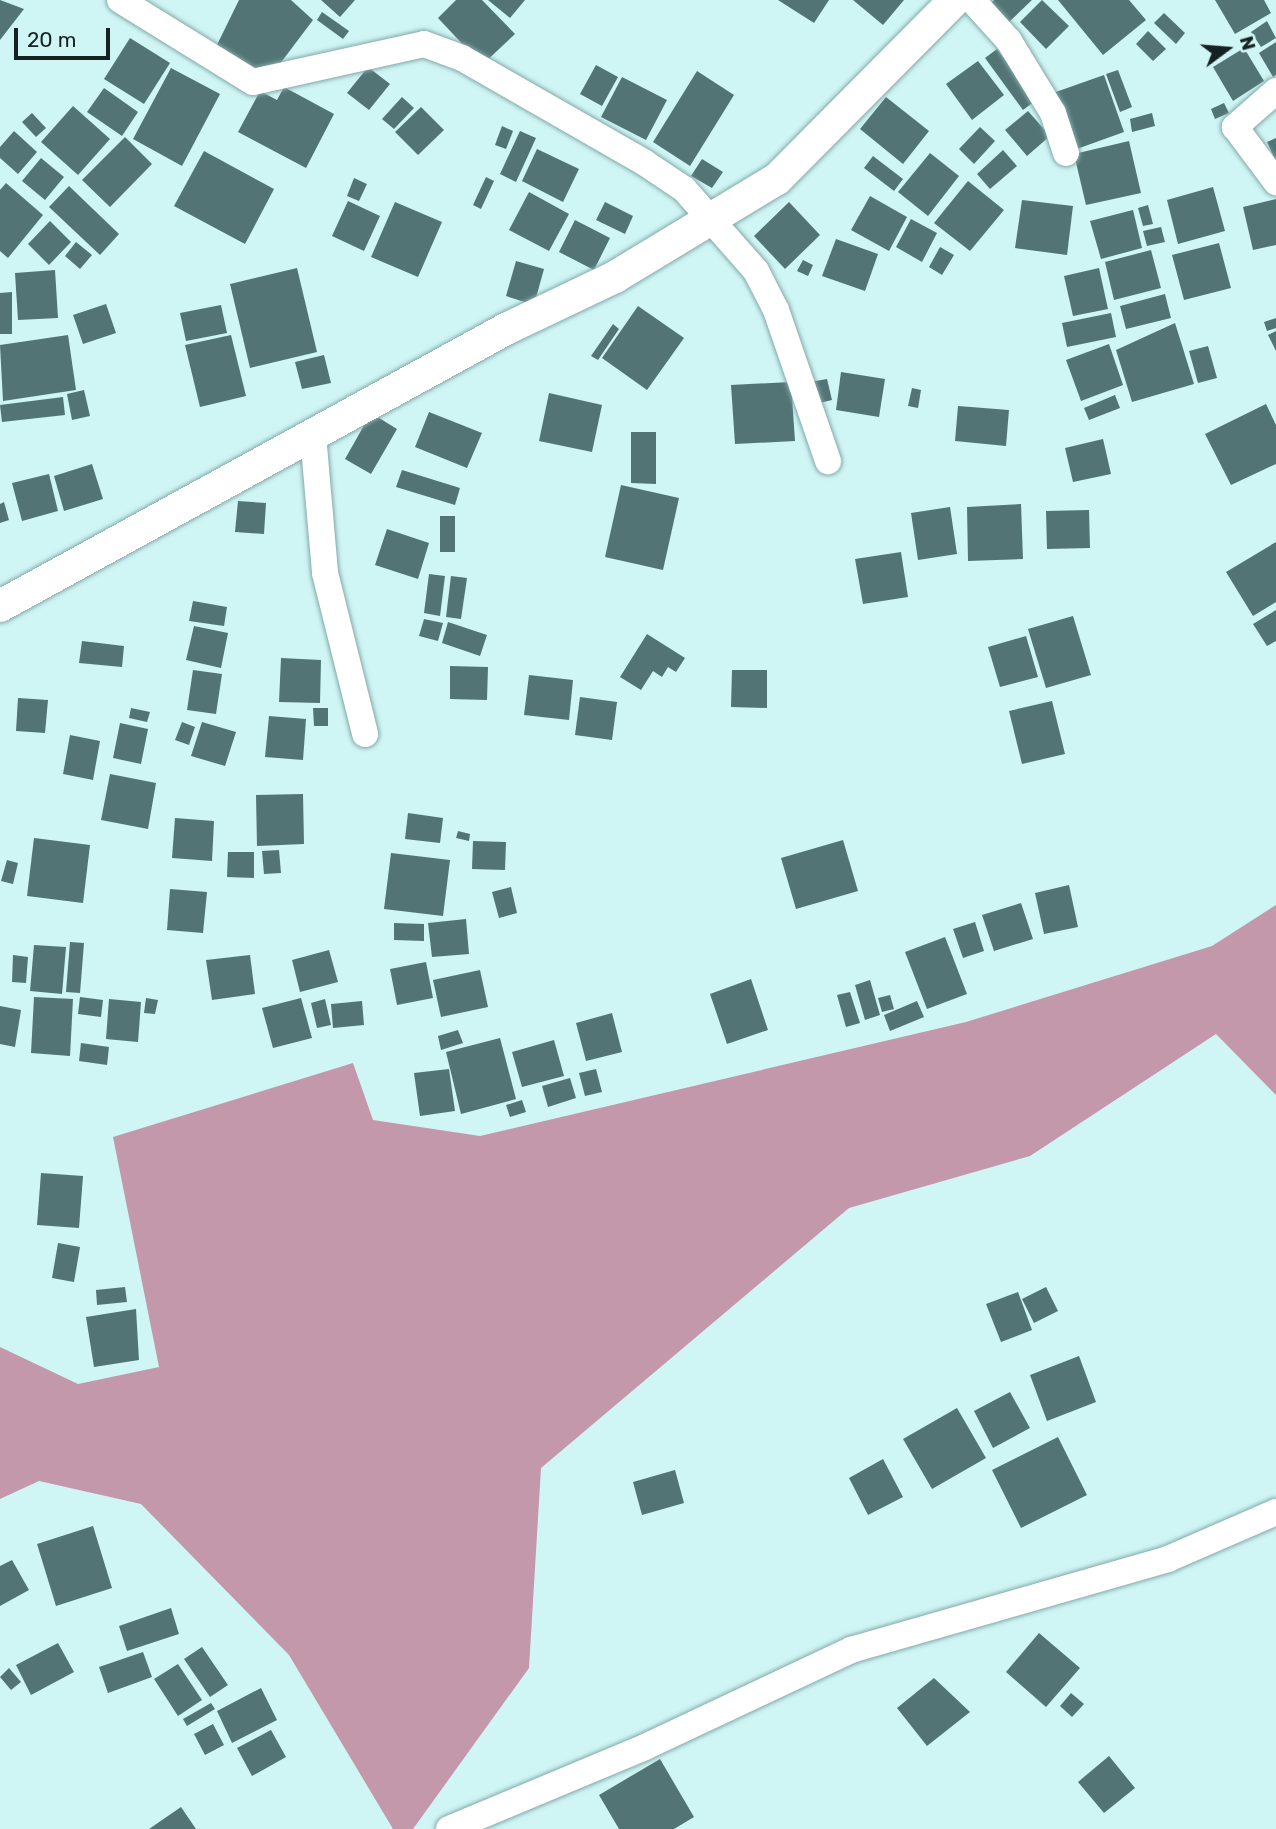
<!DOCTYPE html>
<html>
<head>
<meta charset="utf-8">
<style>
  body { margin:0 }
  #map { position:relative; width:1276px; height:1829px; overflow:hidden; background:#cff5f5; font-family:Rubik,sans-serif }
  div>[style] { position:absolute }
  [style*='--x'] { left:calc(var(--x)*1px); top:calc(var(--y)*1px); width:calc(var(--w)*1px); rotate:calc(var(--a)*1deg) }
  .forest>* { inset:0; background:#c498ab }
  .building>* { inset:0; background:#527474 }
  .roads { filter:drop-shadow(0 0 2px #84a8a8) drop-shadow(0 0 2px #84a8a8) }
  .minor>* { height:26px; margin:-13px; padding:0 13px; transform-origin:13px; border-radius:13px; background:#fff }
  .tertiary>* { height:32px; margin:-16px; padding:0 16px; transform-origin:16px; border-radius:16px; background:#fff }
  span { translate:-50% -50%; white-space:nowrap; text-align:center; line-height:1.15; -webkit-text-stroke:5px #cff5f5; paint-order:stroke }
  .north { position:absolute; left:1192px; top:14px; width:70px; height:70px; -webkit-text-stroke:5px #cff5f5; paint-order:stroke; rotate:74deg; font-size:19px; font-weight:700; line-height:28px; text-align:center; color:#142222 }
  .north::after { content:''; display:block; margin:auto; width:24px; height:32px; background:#142222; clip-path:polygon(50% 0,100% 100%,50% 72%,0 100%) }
  .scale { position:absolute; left:14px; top:28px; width:96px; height:32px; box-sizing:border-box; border:4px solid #142222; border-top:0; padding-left:9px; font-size:21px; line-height:24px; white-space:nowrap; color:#142222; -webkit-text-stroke:5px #cff5f5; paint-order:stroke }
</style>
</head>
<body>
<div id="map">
  <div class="forest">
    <i style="clip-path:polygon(1276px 905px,1276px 1095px,1216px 1034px,1030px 1156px,849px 1208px,541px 1468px,529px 1668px,413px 1829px,393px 1829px,289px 1655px,141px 1504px,39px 1481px,0 1499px,0 1347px,78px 1384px,159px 1367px,113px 1137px,353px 1063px,373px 1120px,480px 1136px,966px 1022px,1212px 946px)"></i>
  </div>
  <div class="building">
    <i style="clip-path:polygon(0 0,24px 9px,0 40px)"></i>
    <i style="clip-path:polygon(239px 0,291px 0,313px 20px,270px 77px,214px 51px)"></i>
    <i style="clip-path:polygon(321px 0,355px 0,340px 17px)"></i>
    <i style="clip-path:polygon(456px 0,482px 0,515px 34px,482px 65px,438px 18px)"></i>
    <i style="clip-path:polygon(488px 0,525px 0,510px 18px)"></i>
    <i style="clip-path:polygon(778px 0,829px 0,814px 23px)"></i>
    <i style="clip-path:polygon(853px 0,904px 0,883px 25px)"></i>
    <i style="clip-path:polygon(994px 0,1032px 0,1007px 24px,989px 5px)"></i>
    <i style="clip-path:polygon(1042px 0,1069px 26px,1046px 49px,1020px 22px)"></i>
    <i style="clip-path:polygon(1058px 0,1129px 0,1146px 20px,1103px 55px)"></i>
    <i style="clip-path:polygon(1215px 0,1264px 0,1271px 13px,1235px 34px)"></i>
    <i style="clip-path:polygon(322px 12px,349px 31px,343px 39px,317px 20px)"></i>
    <i style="clip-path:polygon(1164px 13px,1185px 33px,1176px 44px,1154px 23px)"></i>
    <i style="clip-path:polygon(1267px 21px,1276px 38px,1261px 47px,1251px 32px)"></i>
    <i style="clip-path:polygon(1148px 31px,1166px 49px,1153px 61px,1136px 44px)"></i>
    <i style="clip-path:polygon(130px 38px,170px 63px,144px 104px,104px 79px)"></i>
    <i style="clip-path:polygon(1276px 42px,1276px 75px,1273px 77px,1259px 53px)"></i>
    <i style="clip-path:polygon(1244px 48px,1264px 81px,1233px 101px,1213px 67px)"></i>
    <i style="clip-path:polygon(997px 49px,1035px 101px,1023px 110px,985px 58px)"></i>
    <i style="clip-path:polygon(978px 61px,1004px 95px,972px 120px,946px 84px)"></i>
    <i style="clip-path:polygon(596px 65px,618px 77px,602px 106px,580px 94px)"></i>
    <i style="clip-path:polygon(368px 67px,390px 84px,369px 110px,347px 93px)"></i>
    <i style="clip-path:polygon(171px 68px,220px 94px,182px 166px,133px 139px)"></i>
    <i style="clip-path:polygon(1118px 70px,1132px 107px,1120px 112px,1106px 74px)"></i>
    <i style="clip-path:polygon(697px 71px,734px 95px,690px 166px,653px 142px)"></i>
    <i style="clip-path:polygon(1104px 75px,1124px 132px,1074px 150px,1053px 93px)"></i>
    <i style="clip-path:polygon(622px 77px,667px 100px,646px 140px,601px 117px)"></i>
    <i style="clip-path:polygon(284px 87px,334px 114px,306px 168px,238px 132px,260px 91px,277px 100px)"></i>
    <i style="clip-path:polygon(104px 88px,138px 112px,122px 136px,87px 112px)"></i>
    <i style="clip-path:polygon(402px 97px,414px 108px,394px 129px,382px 119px)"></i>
    <i style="clip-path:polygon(886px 97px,929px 131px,903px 164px,860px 129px)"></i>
    <i style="clip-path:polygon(1224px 103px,1229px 113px,1215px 119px,1211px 109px)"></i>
    <i style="clip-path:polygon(73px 106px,110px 139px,78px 175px,41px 142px)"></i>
    <i style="clip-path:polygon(421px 107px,444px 130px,418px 155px,395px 132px)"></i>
    <i style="clip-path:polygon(1028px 111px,1050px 136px,1027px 156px,1005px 130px)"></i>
    <i style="clip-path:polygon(32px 113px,46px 128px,36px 137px,22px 122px)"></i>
    <i style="clip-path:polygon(1152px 113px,1155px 126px,1132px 132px,1130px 119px)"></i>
    <i style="clip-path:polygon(502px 126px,513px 131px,506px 149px,495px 145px)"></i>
    <i style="clip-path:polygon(980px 127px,995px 141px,974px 164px,959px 149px)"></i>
    <i style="clip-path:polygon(14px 131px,37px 152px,18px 174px,0 158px,0 147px)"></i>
    <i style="clip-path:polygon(520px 131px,536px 138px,516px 182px,500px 174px)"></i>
    <i style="clip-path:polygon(125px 137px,152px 164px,110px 207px,82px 180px)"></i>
    <i style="clip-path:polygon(1276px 138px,1276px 162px,1267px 142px)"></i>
    <i style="clip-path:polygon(1129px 141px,1141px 193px,1086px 205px,1074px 154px)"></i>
    <i style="clip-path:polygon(537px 149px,579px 169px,563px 202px,522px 181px)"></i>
    <i style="clip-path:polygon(1003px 150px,1017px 166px,990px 189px,977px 174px)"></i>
    <i style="clip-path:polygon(204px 151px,274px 189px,245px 244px,174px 206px)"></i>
    <i style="clip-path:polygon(930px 153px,959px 176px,928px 216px,898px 192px)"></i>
    <i style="clip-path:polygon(873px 156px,903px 179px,894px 191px,864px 168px)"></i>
    <i style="clip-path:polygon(41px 158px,64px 177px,45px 200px,22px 181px)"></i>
    <i style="clip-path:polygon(702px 159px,723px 172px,712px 188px,691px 176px)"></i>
    <i style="clip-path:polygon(486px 177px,494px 181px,481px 209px,473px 205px)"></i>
    <i style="clip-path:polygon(354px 178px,367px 184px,359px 201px,347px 196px)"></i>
    <i style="clip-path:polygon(968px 181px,1004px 210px,970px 251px,934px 223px)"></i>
    <i style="clip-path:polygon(6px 183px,43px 215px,8px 258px,0 251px,0 190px)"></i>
    <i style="clip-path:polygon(69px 186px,119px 234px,100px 255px,49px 207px)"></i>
    <i style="clip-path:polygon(1213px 187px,1225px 231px,1178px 244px,1167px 200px)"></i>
    <i style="clip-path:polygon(529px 192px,569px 214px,549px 251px,509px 230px)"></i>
    <i style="clip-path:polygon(870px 196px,907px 217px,889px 251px,851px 230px)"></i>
    <i style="clip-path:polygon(1276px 199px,1276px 245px,1253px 250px,1243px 207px)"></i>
    <i style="clip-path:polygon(1022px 200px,1073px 206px,1067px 255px,1015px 248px)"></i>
    <i style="clip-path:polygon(348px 201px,380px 216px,364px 251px,332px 236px)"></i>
    <i style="clip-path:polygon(395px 202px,442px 222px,418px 277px,371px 257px)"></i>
    <i style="clip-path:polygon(605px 202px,633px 216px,625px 234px,596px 220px)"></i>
    <i style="clip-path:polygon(789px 202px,820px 235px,785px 269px,754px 236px)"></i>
    <i style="clip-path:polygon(1148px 205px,1153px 224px,1143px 226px,1138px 208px)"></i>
    <i style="clip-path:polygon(1133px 210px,1142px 248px,1101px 259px,1090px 221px)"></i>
    <i style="clip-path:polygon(911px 219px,937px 233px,922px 262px,896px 247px)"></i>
    <i style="clip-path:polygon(575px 220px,610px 238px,594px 270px,559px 252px)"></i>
    <i style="clip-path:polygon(50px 221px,71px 242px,49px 265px,28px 244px)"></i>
    <i style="clip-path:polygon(1161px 227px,1165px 242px,1147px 246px,1143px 231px)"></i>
    <i style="clip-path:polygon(836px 239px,878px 254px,865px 291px,822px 276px)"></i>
    <i style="clip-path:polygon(76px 242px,92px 255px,80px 269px,65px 256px)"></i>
    <i style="clip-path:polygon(1219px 243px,1231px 288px,1184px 300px,1172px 255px)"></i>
    <i style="clip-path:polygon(940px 247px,954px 255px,942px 275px,929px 267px)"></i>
    <i style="clip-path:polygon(1151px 250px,1161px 288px,1114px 300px,1105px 262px)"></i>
    <i style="clip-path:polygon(803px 260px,813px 265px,808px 276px,797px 271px)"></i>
    <i style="clip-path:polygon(516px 261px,544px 269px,534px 305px,506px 296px)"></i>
    <i style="clip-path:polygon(297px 268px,317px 352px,250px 368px,230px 284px)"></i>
    <i style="clip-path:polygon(1099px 268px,1108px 309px,1073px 316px,1064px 276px)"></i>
    <i style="clip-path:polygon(55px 270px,58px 318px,18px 320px,15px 273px)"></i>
    <i style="clip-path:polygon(12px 292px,12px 334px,0 334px,0 293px)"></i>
    <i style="clip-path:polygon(1165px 294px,1171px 318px,1126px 329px,1120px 306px)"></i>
    <i style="clip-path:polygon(106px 304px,116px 333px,83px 344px,73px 315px)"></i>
    <i style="clip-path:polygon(221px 305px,227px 333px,186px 341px,180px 313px)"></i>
    <i style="clip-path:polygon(638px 306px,684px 338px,647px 390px,602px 358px)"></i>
    <i style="clip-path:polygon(1111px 313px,1116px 337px,1067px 347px,1062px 323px)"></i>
    <i style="clip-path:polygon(1276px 318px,1276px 328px,1267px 331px,1264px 322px)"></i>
    <i style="clip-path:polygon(1175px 323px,1194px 384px,1132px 402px,1116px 350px)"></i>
    <i style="clip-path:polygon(613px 324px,619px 329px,598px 360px,591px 356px)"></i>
    <i style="clip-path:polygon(1276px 331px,1276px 351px,1268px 335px)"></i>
    <i style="clip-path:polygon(68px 335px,76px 390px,3px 401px,0 345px)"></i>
    <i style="clip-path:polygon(231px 335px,246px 396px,200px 407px,185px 345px)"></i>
    <i style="clip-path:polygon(1109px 344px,1123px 385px,1081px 401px,1066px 360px)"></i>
    <i style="clip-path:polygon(1208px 346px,1217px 378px,1198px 383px,1189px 351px)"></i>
    <i style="clip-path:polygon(324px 355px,331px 383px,302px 389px,295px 362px)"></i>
    <i style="clip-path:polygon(841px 372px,885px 379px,879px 417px,836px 410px)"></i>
    <i style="clip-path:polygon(827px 379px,832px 400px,815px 404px,810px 382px)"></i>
    <i style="clip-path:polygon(791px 382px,795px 441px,735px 444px,731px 385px)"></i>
    <i style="clip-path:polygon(912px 388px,921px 390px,918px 408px,908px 406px)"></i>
    <i style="clip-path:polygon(84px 390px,90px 416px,72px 420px,67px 394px)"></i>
    <i style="clip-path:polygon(549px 393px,602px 405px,592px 452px,539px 441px)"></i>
    <i style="clip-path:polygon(1115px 395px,1120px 408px,1089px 420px,1084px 408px)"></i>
    <i style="clip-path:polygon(63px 397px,65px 415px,2px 422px,0 405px)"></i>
    <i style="clip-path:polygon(1266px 404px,1276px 425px,1276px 464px,1231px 485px,1205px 434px)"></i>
    <i style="clip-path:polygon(958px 406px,1009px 410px,1006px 446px,955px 441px)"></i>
    <i style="clip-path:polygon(429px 412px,482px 433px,467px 468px,415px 447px)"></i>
    <i style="clip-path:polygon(371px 413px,397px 429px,371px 474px,345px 459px)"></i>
    <i style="clip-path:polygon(631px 432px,656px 432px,656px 484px,631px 483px)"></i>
    <i style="clip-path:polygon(1103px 439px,1111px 474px,1073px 482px,1065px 448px)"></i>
    <i style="clip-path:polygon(92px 464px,103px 499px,64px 511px,54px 476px)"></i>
    <i style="clip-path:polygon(402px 470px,460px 488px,455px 505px,396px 487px)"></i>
    <i style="clip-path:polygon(49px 474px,58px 511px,22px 521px,12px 483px)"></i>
    <i style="clip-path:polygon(621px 485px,679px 498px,663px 570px,605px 557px)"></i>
    <i style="clip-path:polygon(238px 501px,266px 503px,264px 534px,235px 532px)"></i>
    <i style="clip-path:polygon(4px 502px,9px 520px,0 523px,0 504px)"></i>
    <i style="clip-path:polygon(1021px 504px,1023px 559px,968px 561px,967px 507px)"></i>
    <i style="clip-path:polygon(950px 507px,957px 554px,918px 560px,911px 513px)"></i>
    <i style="clip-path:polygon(1089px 510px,1090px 548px,1047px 549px,1046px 511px)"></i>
    <i style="clip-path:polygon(440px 516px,455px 516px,455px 552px,440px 552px)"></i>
    <i style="clip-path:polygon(387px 529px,429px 543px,418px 579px,375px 565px)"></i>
    <i style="clip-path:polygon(1276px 542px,1276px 602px,1253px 616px,1226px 572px)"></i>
    <i style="clip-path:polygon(901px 552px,908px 597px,863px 604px,855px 559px)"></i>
    <i style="clip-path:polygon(429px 574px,445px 576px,440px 616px,424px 613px)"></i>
    <i style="clip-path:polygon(451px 576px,467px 578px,461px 619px,446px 617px)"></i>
    <i style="clip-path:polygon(193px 601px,227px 607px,224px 626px,189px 621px)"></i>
    <i style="clip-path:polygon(1276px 610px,1276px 641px,1267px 646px,1253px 624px)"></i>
    <i style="clip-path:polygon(1073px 616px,1091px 675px,1046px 688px,1028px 629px)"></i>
    <i style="clip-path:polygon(424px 619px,443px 623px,438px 641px,419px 636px)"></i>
    <i style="clip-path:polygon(448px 622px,487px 635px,480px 656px,442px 643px)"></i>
    <i style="clip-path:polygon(194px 626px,228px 633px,221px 668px,186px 660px)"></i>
    <i style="clip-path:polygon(647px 634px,685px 658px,676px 672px,668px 667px,662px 677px,653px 671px,641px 690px,620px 677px)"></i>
    <i style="clip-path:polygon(1026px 636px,1038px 677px,1000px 687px,988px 647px)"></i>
    <i style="clip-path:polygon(82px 641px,124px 646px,122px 667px,79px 663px)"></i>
    <i style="clip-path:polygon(281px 658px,321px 660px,320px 703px,279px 702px)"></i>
    <i style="clip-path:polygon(450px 666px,488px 667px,487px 700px,450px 699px)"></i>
    <i style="clip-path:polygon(193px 670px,222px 674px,216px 714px,187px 710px)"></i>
    <i style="clip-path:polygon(732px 670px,767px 670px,767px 708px,731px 707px)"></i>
    <i style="clip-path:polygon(529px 675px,573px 680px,569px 720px,524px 715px)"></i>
    <i style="clip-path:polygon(580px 697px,617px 702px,612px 740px,575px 735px)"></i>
    <i style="clip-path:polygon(18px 698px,48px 700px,45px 733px,16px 731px)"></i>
    <i style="clip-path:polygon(1052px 701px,1065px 754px,1022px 764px,1009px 711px)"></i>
    <i style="clip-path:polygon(131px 708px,150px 712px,147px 722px,129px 718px)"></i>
    <i style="clip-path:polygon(313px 708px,328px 708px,328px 726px,314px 726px)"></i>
    <i style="clip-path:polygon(269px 716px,306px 719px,303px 760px,265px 757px)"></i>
    <i style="clip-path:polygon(182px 722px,195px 727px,189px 745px,175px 740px)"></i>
    <i style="clip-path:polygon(202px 722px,236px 732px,225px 766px,191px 756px)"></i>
    <i style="clip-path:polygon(120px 723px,148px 729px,141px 764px,113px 758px)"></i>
    <i style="clip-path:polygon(70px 735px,100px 741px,93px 780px,63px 774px)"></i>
    <i style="clip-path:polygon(110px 774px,156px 783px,148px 829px,101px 820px)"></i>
    <i style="clip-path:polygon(303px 794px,304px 844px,257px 846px,256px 795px)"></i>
    <i style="clip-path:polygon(408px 813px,443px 818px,440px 843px,405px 839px)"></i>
    <i style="clip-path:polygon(175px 818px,214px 821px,212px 861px,172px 858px)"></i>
    <i style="clip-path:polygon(458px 831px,470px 834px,469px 841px,456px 838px)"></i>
    <i style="clip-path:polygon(34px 838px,90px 845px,83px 903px,27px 896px)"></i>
    <i style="clip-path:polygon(843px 840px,858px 891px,796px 909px,781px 858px)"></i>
    <i style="clip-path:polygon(473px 841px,506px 842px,505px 870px,472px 869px)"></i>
    <i style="clip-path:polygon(279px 850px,281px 873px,264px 874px,262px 851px)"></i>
    <i style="clip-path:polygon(228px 852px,254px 852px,254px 878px,227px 877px)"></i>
    <i style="clip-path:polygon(391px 853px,450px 860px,443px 916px,384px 909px)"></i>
    <i style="clip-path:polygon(7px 860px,18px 863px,13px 884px,1px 881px)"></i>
    <i style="clip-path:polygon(1069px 885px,1078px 927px,1044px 934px,1035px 893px)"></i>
    <i style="clip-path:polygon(511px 887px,517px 913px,499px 918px,492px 892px)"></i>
    <i style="clip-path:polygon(170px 889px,207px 892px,203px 933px,167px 930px)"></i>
    <i style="clip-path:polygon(1021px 903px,1033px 939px,994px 951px,982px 915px)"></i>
    <i style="clip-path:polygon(466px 919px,469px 954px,432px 957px,428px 923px)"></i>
    <i style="clip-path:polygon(975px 922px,984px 951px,963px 958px,953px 929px)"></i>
    <i style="clip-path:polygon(394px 923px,424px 924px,424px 941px,394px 940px)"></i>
    <i style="clip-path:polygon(945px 937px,967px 994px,927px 1009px,905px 952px)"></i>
    <i style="clip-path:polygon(70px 942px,84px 943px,80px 993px,66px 992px)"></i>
    <i style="clip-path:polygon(34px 945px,66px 947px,62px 994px,30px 991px)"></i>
    <i style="clip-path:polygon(329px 950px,338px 982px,300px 992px,292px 960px)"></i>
    <i style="clip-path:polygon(13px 955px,28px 957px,26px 983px,12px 982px)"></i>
    <i style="clip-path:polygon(250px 955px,255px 994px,212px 1000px,206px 960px)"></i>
    <i style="clip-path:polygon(426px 962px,433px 998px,397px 1005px,390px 969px)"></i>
    <i style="clip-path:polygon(480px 970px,488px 1007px,441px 1017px,433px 980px)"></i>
    <i style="clip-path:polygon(751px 979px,768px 1030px,727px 1044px,710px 994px)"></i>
    <i style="clip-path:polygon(870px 980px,880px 1015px,865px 1020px,855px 985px)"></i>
    <i style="clip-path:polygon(850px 992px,860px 1023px,846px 1027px,837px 995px)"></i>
    <i style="clip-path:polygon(890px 995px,894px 1009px,882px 1012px,878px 998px)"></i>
    <i style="clip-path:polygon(34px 997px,73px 999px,70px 1056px,31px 1053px)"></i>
    <i style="clip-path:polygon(80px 997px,103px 1000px,101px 1017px,78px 1014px)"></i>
    <i style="clip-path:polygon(146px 998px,158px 1000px,155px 1014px,144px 1013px)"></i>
    <i style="clip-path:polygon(301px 998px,312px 1038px,273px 1048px,262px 1008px)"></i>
    <i style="clip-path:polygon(109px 999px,141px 1002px,138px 1042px,106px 1039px)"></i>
    <i style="clip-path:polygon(325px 999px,331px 1025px,317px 1028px,311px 1003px)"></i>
    <i style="clip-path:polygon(362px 1001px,364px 1025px,333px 1028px,331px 1004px)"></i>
    <i style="clip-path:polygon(917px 1001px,924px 1017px,890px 1031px,884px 1015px)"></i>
    <i style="clip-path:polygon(0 1006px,21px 1010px,15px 1047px,0 1044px)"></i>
    <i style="clip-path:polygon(612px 1013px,622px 1052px,586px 1061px,576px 1023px)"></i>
    <i style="clip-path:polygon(458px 1030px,463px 1043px,441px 1050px,438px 1036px)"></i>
    <i style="clip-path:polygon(500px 1038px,516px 1099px,461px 1114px,446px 1052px)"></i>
    <i style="clip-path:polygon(554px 1040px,564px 1076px,522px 1087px,512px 1052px)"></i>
    <i style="clip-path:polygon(81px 1043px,109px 1047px,107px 1065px,79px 1061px)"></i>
    <i style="clip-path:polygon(449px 1069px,455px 1111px,420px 1116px,414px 1073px)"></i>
    <i style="clip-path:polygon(596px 1069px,602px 1092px,585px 1096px,579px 1073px)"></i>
    <i style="clip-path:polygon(570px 1078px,576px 1098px,548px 1107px,542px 1086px)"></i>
    <i style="clip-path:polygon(522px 1100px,526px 1112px,510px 1117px,506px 1105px)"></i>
    <i style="clip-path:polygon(41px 1173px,83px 1176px,79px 1228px,37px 1225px)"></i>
    <i style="clip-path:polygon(58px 1243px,80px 1247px,74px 1282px,52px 1278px)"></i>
    <i style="clip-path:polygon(125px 1287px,127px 1302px,97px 1305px,96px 1290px)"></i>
    <i style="clip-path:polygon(1046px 1287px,1058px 1311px,1034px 1323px,1022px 1299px)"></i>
    <i style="clip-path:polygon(1018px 1292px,1032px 1330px,1001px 1342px,986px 1304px)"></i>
    <i style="clip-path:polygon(136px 1309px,139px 1360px,94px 1367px,86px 1317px)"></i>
    <i style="clip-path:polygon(1079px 1356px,1096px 1402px,1047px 1421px,1030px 1375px)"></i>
    <i style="clip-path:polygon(1010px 1392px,1030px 1428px,993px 1448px,974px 1411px)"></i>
    <i style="clip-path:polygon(957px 1408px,986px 1458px,932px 1489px,903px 1439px)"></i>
    <i style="clip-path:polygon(1058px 1437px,1087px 1495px,1021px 1528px,992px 1470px)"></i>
    <i style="clip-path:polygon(883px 1459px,903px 1497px,868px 1515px,849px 1478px)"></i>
    <i style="clip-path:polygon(675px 1470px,684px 1503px,642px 1515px,633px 1482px)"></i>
    <i style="clip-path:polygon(93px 1526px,112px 1588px,56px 1606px,37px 1544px)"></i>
    <i style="clip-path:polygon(12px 1560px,29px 1590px,0 1606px,0 1566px)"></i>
    <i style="clip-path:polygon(171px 1608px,179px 1634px,127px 1651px,119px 1626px)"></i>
    <i style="clip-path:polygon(1039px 1633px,1080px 1668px,1046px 1707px,1006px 1672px)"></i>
    <i style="clip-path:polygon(58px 1643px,74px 1672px,31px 1695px,16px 1665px)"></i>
    <i style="clip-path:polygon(202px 1647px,228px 1685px,210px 1697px,184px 1659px)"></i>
    <i style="clip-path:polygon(143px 1652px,152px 1677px,108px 1693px,99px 1667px)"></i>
    <i style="clip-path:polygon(178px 1664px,202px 1700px,178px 1716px,154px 1679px)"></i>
    <i style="clip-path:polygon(9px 1668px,21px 1682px,11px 1690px,0 1677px)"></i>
    <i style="clip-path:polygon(934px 1678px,970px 1712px,927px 1746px,897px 1708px)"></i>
    <i style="clip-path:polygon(261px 1688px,277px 1720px,232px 1743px,217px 1711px)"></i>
    <i style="clip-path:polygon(1071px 1693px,1084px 1704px,1072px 1717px,1060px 1706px)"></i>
    <i style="clip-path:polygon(211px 1703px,215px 1709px,187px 1726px,183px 1719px)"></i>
    <i style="clip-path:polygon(213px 1724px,224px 1745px,205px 1755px,194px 1734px)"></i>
    <i style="clip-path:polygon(271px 1730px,286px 1757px,252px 1776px,237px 1748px)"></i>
    <i style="clip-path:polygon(1109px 1756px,1135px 1788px,1104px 1813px,1078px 1782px)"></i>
    <i style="clip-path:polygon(660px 1759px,694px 1817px,674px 1829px,619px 1829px,599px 1795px)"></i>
    <i style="clip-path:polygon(181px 1807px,196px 1829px,149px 1829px)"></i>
  </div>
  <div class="roads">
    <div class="minor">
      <i style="--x:120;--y:0;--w:156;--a:31.7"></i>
      <i style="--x:253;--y:82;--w:175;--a:-12.5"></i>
      <i style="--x:424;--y:44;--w:40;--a:20.2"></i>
      <i style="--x:462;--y:58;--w:211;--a:29.8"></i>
      <i style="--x:645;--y:163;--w:47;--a:33.7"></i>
      <i style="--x:684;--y:189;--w:109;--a:48.7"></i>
      <i style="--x:756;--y:271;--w:44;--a:62.9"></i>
      <i style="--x:776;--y:310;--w:160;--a:71"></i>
      <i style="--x:972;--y:0;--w:55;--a:47.9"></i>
      <i style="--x:1009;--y:41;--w:84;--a:58.6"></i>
      <i style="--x:1053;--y:113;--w:42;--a:72"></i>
      <i style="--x:1276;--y:91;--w:55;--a:138.7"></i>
      <i style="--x:1235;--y:127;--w:69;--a:53.3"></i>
      <i style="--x:313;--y:435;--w:139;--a:85"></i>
      <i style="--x:325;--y:573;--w:166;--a:76"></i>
      <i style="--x:449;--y:1829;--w:212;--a:-22.7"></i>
      <i style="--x:645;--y:1747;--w:228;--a:-25.2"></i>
      <i style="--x:851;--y:1650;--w:330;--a:-16"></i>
      <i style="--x:1168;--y:1559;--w:118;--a:-23.5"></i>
    </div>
    <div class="tertiary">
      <i style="--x:0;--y:606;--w:577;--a:-28.7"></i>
      <i style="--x:506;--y:329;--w:121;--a:-25.5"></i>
      <i style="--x:615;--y:277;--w:189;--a:-31.2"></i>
      <i style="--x:777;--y:179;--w:252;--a:-45.2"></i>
    </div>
  </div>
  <div class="north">N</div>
  <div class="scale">20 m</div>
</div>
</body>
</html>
